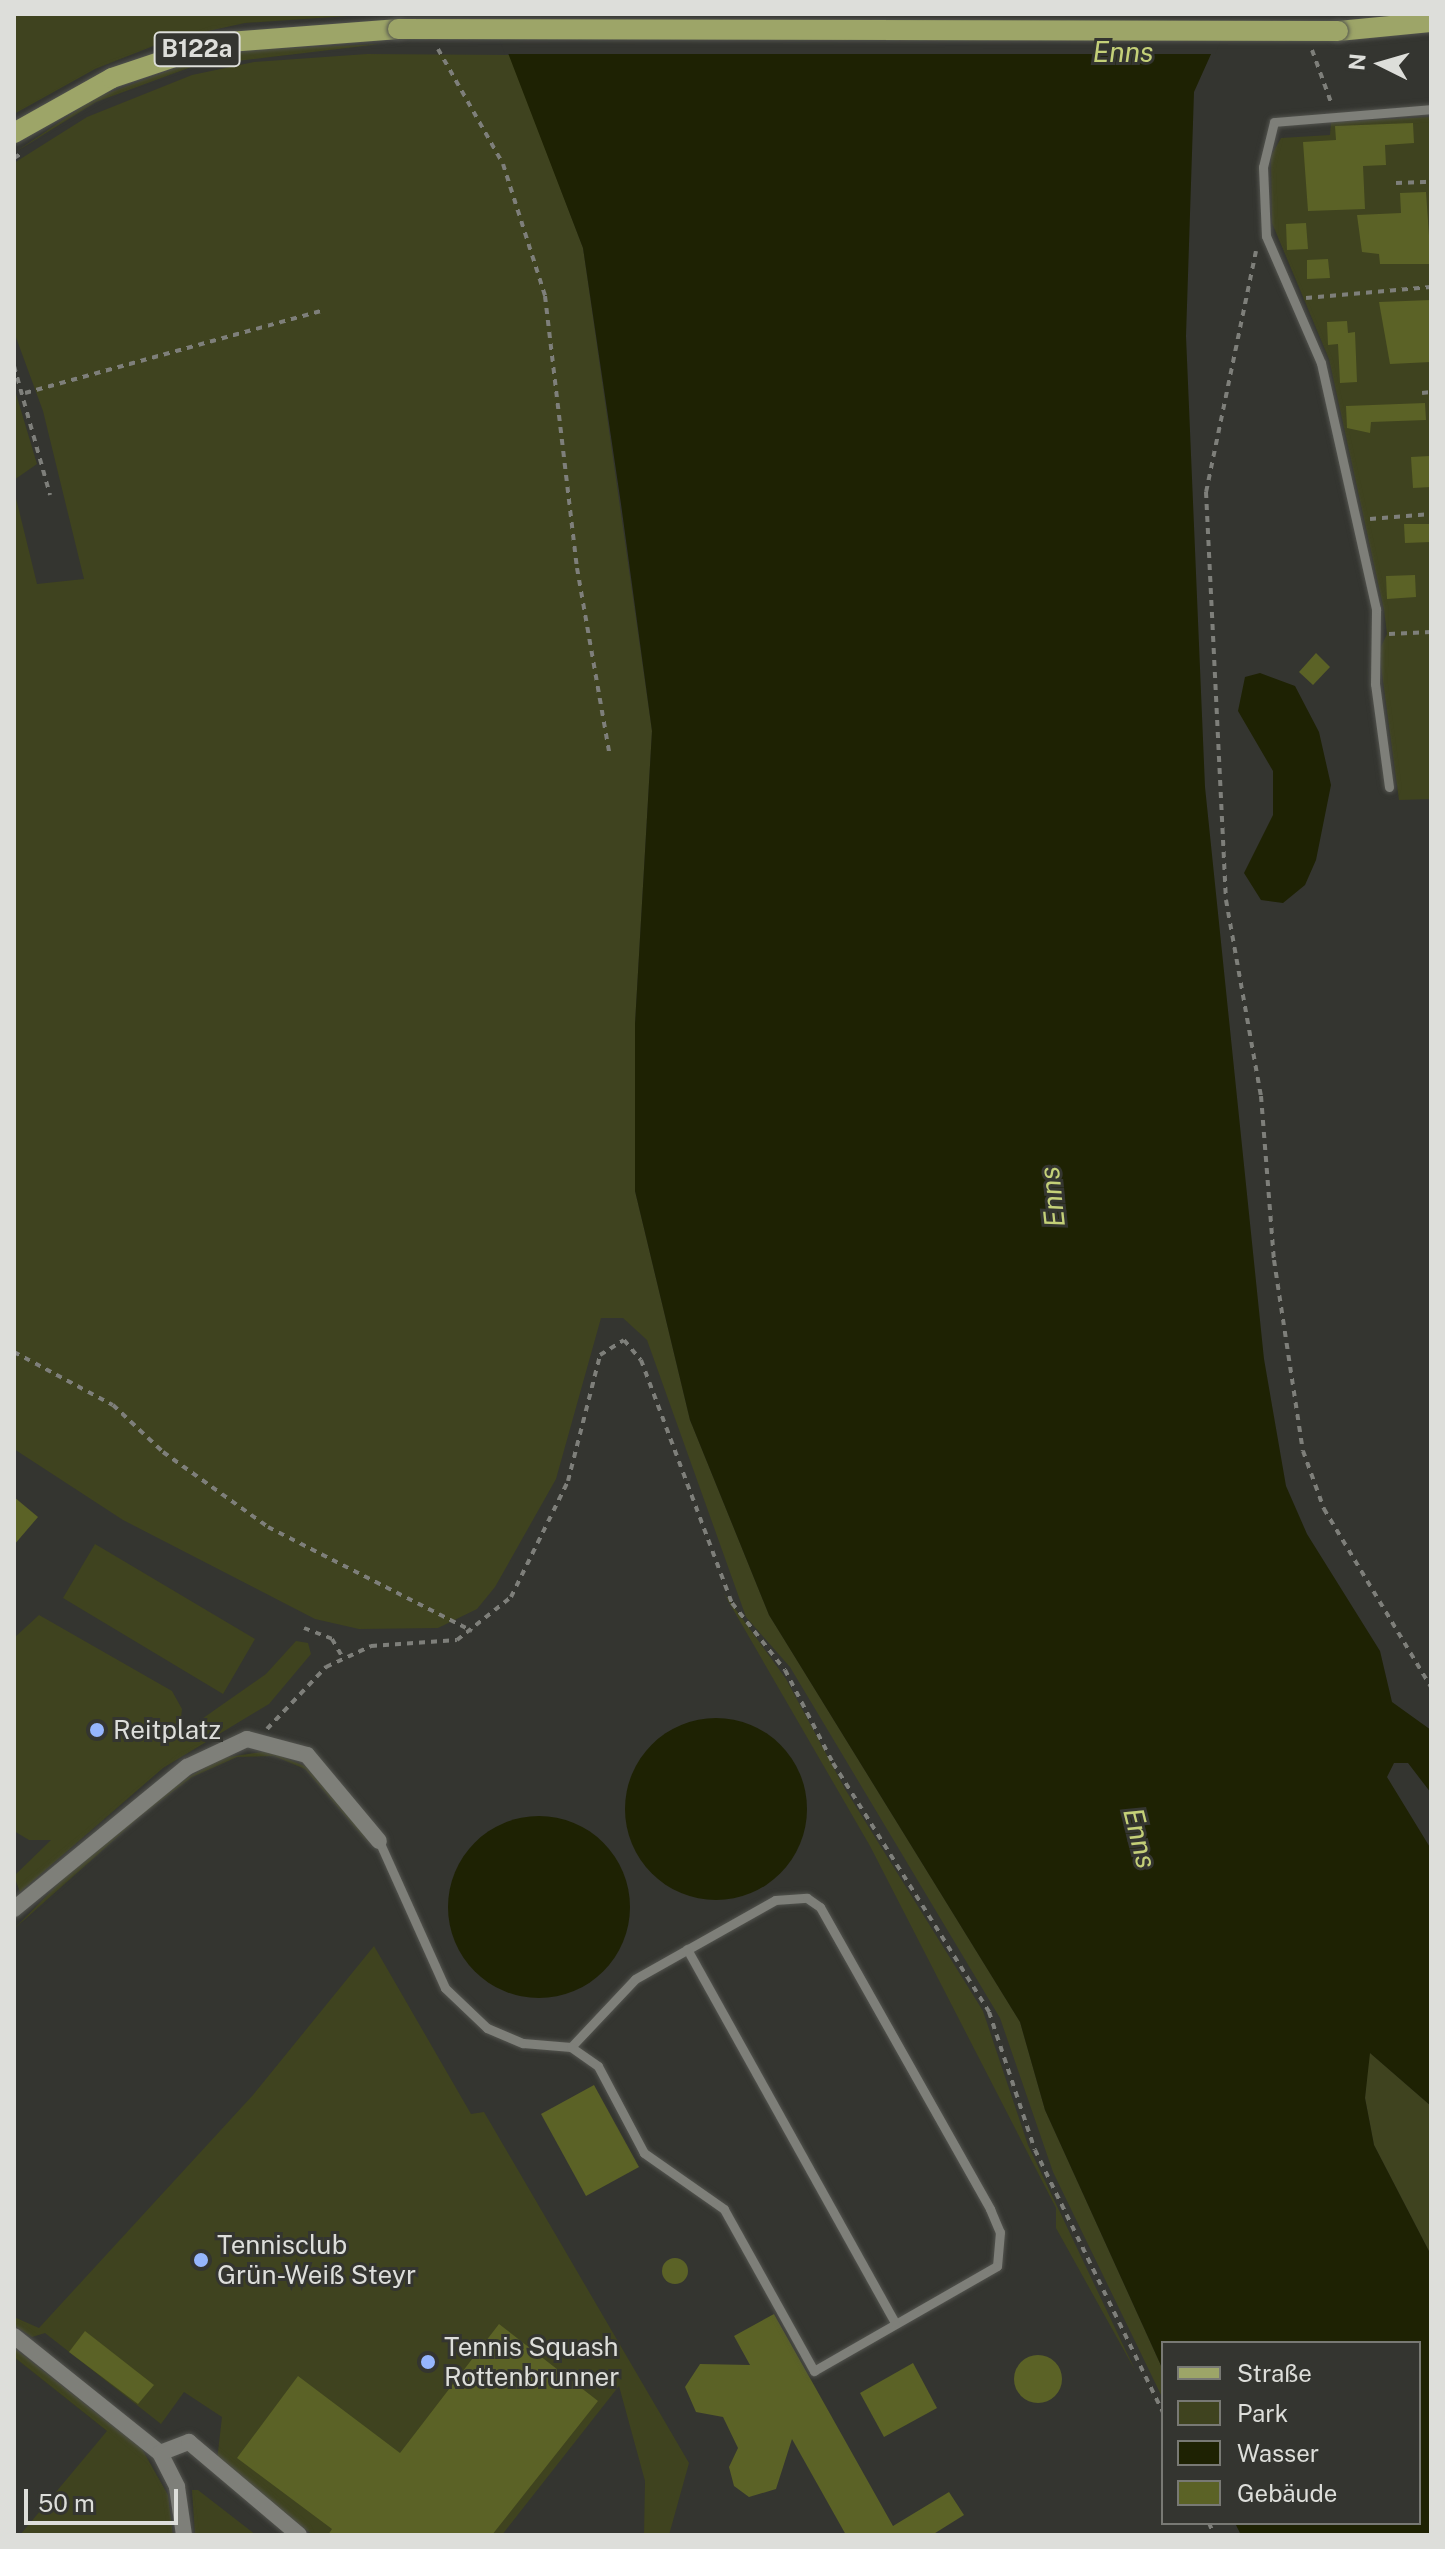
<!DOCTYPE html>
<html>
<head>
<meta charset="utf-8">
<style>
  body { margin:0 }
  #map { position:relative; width:1445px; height:2549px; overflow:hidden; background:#343530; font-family:"Public Sans",sans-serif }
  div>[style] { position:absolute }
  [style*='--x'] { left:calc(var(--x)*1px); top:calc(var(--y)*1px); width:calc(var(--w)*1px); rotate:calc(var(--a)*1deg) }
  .green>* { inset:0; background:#3f431f }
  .water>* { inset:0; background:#1e2203 }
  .round { border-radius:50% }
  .pier>* { inset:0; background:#343530 }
  .building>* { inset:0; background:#5b6226 }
  .path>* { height:4px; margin-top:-2px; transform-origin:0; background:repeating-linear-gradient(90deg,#7e7f7a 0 6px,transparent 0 12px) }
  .roads { filter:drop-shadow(0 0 2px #52534e) drop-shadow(0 0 2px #52534e) }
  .service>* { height:9px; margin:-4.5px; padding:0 4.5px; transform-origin:4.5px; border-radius:4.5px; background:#7e7f79 }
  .minor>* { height:16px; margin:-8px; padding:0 8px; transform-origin:8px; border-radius:8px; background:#7e7f79 }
  .primary>* { height:20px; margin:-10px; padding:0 10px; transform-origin:10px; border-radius:10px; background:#9da568 }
  .bridges { filter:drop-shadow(0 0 2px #52534e) drop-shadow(0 0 2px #52534e) }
  .primary-bridge>* { height:20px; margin:-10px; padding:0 10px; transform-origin:10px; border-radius:10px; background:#9da568 }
  .dots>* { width:22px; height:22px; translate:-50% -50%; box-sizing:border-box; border:4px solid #343530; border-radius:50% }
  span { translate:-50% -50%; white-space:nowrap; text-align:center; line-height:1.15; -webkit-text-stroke:6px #343530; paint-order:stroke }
  .shield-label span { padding:2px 6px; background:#343530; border:2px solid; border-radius:6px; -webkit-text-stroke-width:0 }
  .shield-label { font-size:24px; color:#dddeda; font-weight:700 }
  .poi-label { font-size:26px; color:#dddeda }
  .left { translate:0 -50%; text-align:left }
  .water-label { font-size:28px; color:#c4d078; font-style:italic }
  .frame { position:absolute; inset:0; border:16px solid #dddeda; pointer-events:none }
  .legend { position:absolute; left:1161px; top:2341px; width:260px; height:184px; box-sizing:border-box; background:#343530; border:2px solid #787974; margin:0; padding:10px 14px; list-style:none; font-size:24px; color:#dddeda }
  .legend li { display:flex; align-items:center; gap:16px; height:40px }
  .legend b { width:40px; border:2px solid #787974 }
  .north { position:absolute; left:1341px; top:24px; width:80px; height:80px; -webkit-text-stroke:6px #343530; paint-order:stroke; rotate:275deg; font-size:22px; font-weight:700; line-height:32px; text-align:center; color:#dddeda }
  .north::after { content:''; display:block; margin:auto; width:28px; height:36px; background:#dddeda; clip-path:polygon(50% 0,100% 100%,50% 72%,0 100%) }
  .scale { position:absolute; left:24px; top:2489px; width:154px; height:36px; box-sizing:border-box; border:4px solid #dddeda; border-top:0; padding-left:10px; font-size:24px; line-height:28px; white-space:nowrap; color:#dddeda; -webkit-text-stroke:6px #343530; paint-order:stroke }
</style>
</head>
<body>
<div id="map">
  <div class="green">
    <i style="clip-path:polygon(14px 14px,376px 14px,245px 23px,171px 39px,95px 69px,14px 114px)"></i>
    <i style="clip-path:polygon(380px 44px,194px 66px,96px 102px,14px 153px,95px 98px,192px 62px,250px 50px)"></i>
    <i style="clip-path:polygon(367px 54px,510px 55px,583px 248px,652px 731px,635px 1024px,635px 1191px,690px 1420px,769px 1615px,1020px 2022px,1045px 2110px,1163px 2370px,1163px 2399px,1053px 2172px,1000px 2018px,790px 1667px,746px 1617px,647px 1340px,623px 1318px,601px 1318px,556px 1479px,495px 1587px,477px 1609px,438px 1628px,359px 1629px,315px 1619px,123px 1520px,14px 1449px,14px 490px,37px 584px,84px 579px,43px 411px,14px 332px,14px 163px,87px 117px,192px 75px,254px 62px)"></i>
    <i style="clip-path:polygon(1431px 117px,1431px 799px,1399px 800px,1379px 651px,1387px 634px,1384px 610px,1329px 359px,1272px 223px,1271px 156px,1281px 138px,1330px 135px,1331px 122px)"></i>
    <i style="clip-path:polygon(14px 387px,37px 464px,14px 480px)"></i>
    <i style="clip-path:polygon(95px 1544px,255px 1639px,223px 1694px,63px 1598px)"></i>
    <i style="clip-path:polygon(723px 1592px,786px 1679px,845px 1789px,983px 2011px,1028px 2145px,1136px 2372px,1056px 2228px,1056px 2208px,870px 1846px)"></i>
    <i style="clip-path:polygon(39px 1615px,172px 1691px,182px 1709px,179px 1735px,266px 1674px,296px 1641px,308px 1643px,311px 1654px,269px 1704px,163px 1768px,20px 1892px,14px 1876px,51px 1840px,29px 1840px,14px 1831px,14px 1638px)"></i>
    <i style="clip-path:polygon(268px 1751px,307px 1767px,340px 1802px,370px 1845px,305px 1769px,274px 1756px,237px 1757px,192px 1777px,142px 1815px,14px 1929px,68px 1874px,182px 1781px,222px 1758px)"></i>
    <i style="clip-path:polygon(374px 1946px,471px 2114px,484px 2112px,689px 2463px,669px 2535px,644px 2535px,645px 2481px,619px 2386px,502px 2535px,313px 2535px,217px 2460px,222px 2417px,184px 2392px,161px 2424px,45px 2333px,32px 2337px,14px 2325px,14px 2317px,39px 2328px,253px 2095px)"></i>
    <i style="clip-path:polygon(1369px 2052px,1431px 2106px,1431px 2255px,1374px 2145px,1365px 2098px)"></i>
    <i style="clip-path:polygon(14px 2348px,142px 2449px,168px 2495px,173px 2535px,20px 2535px,107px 2431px,14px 2357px)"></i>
    <i style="clip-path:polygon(192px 2490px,198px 2490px,256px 2535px,195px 2535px)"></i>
  </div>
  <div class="water">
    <i style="clip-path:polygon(493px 14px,1229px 14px,1194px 92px,1186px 336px,1205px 787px,1264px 1359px,1286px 1486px,1307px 1534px,1380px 1651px,1392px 1702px,1431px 1730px,1431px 1793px,1408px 1763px,1394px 1763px,1387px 1777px,1431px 1849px,1431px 2106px,1370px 2053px,1365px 2098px,1374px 2145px,1431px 2255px,1431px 2535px,1241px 2535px,1235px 2523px,1419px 2523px,1419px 2343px,1163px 2343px,1163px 2370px,1045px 2110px,1020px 2022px,769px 1615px,690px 1420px,635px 1191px,635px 1024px,652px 731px,621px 504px,583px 248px)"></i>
    <i style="clip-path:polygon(1260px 673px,1295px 686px,1319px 732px,1331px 785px,1316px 860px,1305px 885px,1283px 903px,1261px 900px,1244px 873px,1273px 815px,1273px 771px,1238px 711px,1245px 677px)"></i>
    <i class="round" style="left:625px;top:1718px;width:182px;height:182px"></i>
    <i class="round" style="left:448px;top:1816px;width:182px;height:182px"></i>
  </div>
  <div class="pier">
    <i style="clip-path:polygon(489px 14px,1233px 14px,1215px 54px,505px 54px)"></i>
  </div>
  <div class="building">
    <i style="clip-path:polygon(1413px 123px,1414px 143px,1385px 145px,1386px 165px,1363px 166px,1365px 209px,1308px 211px,1303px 142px,1336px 140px,1335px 126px)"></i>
    <i style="clip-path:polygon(1426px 192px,1431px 264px,1380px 264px,1379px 254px,1362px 252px,1357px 215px,1401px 213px,1400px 193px)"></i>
    <i style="clip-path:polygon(1306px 223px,1308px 249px,1287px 250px,1286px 224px)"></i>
    <i style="clip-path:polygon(1328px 259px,1330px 278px,1307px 279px,1307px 260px)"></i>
    <i style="clip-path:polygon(1431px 300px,1431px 362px,1390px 364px,1379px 302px)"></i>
    <i style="clip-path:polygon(1347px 321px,1348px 333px,1355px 332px,1357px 382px,1340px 383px,1338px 344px,1328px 345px,1327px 322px)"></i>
    <i style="clip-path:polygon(1425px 403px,1426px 420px,1371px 422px,1370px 433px,1347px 428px,1346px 406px)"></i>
    <i style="clip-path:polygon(1430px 456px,1431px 487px,1413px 488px,1411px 457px)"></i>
    <i style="clip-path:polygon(1404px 524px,1431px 524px,1431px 542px,1405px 543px)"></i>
    <i style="clip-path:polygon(1415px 575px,1416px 597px,1387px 599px,1386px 576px)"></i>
    <i style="clip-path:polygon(1316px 653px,1330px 667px,1313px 685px,1299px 672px)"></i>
    <i style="clip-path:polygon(14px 1497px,38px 1517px,14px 1545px)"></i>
    <i style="clip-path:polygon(594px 2085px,639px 2167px,586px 2196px,541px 2114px)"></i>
    <i class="round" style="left:662px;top:2258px;width:26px;height:26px"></i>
    <i style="clip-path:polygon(774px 2314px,893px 2526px,949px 2492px,964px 2515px,932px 2535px,846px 2535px,792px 2439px,776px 2489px,749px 2497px,734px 2486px,729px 2467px,738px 2448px,723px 2417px,696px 2412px,685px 2387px,700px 2364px,750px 2365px,734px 2336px)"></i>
    <i style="clip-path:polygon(499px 2324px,598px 2401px,492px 2535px,328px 2535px,332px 2529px,237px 2458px,298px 2376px,400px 2453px)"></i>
    <i style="clip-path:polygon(85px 2331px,154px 2385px,138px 2404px,69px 2352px)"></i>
    <i class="round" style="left:1014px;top:2355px;width:48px;height:48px"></i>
    <i style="clip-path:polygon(913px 2363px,937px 2408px,884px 2437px,860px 2393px)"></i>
  </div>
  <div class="path">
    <i style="--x:438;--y:49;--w:132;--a:60.5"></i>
    <i style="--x:503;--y:164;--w:139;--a:72.3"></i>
    <i style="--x:545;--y:296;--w:274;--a:83.3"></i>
    <i style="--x:577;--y:568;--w:187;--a:80.1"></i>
    <i style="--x:1312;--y:50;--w:59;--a:70"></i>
    <i style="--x:14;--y:158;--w:9;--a:-32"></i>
    <i style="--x:1396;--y:183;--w:35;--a:-2"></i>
    <i style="--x:1256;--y:251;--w:246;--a:101.7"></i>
    <i style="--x:1206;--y:492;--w:408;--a:87.2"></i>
    <i style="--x:1226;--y:900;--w:199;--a:79.9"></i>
    <i style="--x:1261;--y:1096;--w:165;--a:85.5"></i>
    <i style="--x:1274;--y:1260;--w:193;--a:81.4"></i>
    <i style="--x:1303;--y:1451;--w:62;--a:70.1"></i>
    <i style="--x:1324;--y:1509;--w:208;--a:59"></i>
    <i style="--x:1306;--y:298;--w:125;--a:-5"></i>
    <i style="--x:14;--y:366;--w:134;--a:74.4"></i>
    <i style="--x:25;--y:393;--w:307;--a:-15.5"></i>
    <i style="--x:1422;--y:393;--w:9;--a:-6"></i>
    <i style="--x:1370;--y:519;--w:61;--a:-4.7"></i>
    <i style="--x:1389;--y:634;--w:42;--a:-2.7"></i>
    <i style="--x:14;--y:1352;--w:112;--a:28.2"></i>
    <i style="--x:113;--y:1405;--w:69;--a:43.2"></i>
    <i style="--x:163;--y:1452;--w:129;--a:35.5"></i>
    <i style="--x:268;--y:1527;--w:229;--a:27"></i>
    <i style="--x:304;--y:1628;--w:30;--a:21"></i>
    <i style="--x:332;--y:1639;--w:22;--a:60"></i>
    <i style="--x:267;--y:1729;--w:86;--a:-46.4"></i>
    <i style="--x:326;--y:1667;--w:50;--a:-25"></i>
    <i style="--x:371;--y:1646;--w:86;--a:-4"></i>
    <i style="--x:457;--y:1640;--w:69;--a:-38.5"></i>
    <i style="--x:511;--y:1597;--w:129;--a:-63.8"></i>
    <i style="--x:568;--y:1481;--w:130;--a:-75.7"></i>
    <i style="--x:600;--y:1355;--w:28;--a:-32"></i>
    <i style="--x:624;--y:1340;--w:26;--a:50"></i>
    <i style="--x:641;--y:1360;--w:259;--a:69.5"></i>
    <i style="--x:732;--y:1603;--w:85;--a:51.7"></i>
    <i style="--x:785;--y:1670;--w:105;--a:62.7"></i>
    <i style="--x:833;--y:1763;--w:294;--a:57.9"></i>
    <i style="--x:989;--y:2012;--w:145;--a:71.6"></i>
    <i style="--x:1035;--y:2150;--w:292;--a:64"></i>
    <i style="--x:1209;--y:2523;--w:13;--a:67"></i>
  </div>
  <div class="roads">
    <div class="service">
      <i style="--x:1389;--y:787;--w:104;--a:-97.7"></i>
      <i style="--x:1375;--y:684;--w:75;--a:-89.2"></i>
      <i style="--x:1376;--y:609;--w:252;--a:-102.6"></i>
      <i style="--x:1321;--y:363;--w:138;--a:-113.4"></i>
      <i style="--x:1266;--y:236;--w:69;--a:-92.5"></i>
      <i style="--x:1263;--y:167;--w:46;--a:-76.3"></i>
      <i style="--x:1274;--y:122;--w:158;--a:-4.7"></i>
      <i style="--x:379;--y:1841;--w:161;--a:65.8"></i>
      <i style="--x:445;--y:1988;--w:58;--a:43.6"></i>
      <i style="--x:487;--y:2028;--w:39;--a:23"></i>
      <i style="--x:523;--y:2043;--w:48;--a:4.8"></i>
      <i style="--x:571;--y:2047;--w:93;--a:-46.7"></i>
      <i style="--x:635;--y:1979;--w:161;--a:-29.4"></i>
      <i style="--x:775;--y:1900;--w:32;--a:-4"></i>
      <i style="--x:807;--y:1898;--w:16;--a:35"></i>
      <i style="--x:820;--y:1907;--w:347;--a:60.6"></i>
      <i style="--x:990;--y:2209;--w:25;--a:67"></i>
      <i style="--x:1000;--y:2232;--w:34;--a:95"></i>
      <i style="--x:997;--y:2266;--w:211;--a:150.2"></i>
      <i style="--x:814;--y:2371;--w:185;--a:-119.1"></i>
      <i style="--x:724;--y:2209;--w:98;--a:-145"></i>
      <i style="--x:644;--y:2153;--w:98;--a:-117.9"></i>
      <i style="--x:598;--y:2066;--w:33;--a:-145"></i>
      <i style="--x:687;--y:1949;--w:428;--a:60.9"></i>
    </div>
    <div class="minor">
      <i style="--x:14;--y:1909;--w:224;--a:-39.4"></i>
      <i style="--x:187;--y:1767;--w:66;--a:-25"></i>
      <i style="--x:247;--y:1739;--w:62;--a:14.9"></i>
      <i style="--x:307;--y:1755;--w:112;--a:50.1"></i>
      <i style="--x:14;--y:2336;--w:187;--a:38.7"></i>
      <i style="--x:160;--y:2453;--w:38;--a:63"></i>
      <i style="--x:177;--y:2487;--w:49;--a:81.7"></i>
      <i style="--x:160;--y:2453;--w:31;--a:-21"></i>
      <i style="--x:189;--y:2442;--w:144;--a:40.2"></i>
    </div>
    <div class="primary">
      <i style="--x:1338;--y:31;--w:93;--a:-5.5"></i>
      <i style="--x:14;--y:133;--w:112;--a:-29.3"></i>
      <i style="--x:112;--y:78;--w:110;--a:-18.6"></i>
      <i style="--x:216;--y:43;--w:183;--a:-4.4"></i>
    </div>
  </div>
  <div class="bridges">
    <div class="primary-bridge">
      <i style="--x:398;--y:29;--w:940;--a:0.12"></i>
    </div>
  </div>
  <div class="dots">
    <i style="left:97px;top:1730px;background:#96b6fd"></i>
    <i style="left:201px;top:2260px;background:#96b6fd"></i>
    <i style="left:428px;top:2362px;background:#96b6fd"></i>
  </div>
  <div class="shield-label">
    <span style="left:197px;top:49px">B122a</span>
  </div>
  <div class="poi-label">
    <span class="left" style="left:113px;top:1730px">Reitplatz</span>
    <span class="left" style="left:217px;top:2260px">Tennisclub<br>Grün-Weiß Steyr</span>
    <span class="left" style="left:444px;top:2362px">Tennis Squash<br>Rottenbrunner</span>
  </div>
  <div class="water-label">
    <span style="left:1123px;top:52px">Enns</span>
    <span style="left:1052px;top:1197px;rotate:-96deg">Enns</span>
    <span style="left:1140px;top:1838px;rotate:76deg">Enns</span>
  </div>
  <div class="frame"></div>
  <ul class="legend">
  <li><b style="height:10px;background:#9da568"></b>Straße</li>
  <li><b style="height:22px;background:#3f431f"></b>Park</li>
  <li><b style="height:22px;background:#1e2203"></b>Wasser</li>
  <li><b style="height:22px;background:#5b6226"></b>Gebäude</li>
  </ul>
  <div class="north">N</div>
  <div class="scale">50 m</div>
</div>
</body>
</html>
